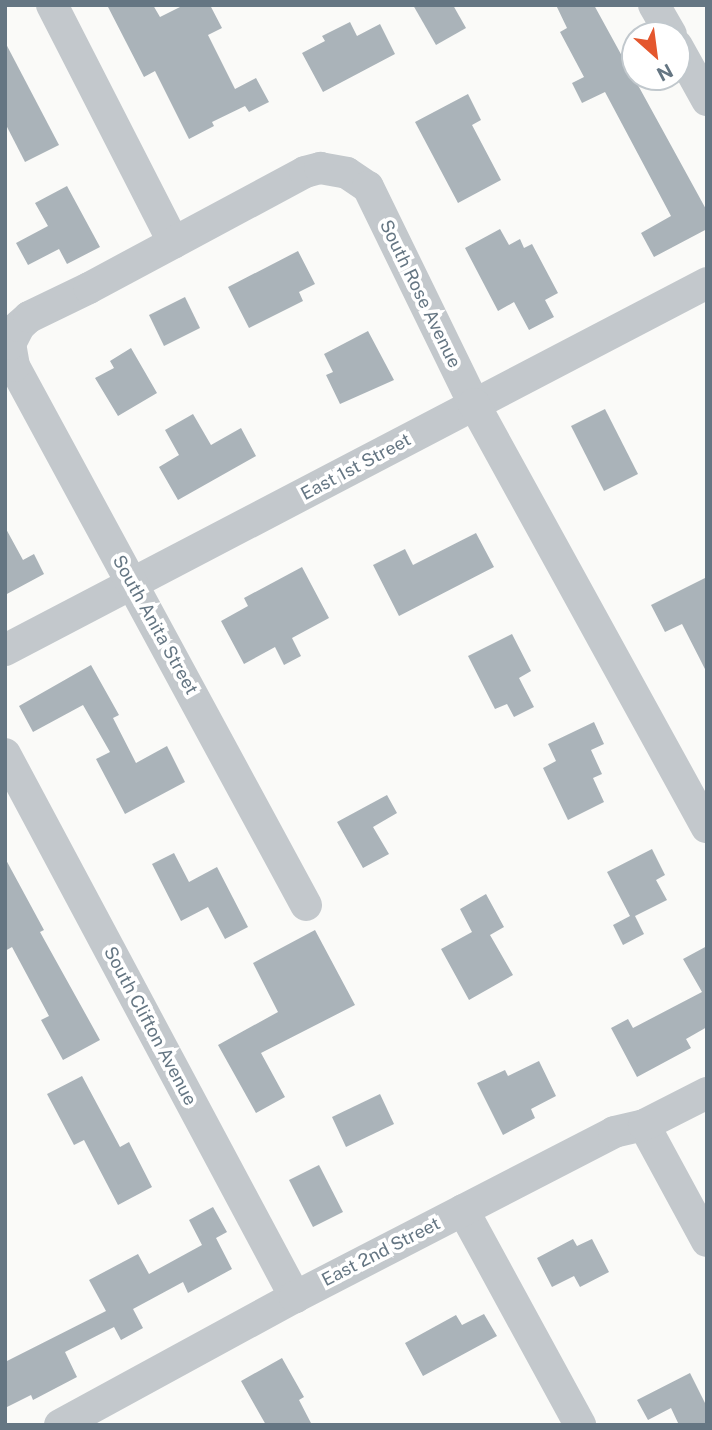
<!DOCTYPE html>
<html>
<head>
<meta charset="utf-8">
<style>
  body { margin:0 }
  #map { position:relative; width:712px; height:1430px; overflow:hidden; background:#fafaf8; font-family:"Public Sans",sans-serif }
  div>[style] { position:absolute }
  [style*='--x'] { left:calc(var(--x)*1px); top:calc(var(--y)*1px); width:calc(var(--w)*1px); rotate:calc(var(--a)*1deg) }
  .building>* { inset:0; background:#aab3b9 }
  .minor>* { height:32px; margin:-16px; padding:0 16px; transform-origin:16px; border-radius:16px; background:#c3c8cc }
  span { translate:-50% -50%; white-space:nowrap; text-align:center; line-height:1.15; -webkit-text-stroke:7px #fff; paint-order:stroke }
  .street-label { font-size:18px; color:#657683 }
  .frame { position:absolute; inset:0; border:7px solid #657683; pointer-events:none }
  .north { position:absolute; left:621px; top:21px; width:70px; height:70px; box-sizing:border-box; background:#fff; border:2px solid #c1c8cd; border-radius:50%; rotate:152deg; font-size:19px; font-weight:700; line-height:28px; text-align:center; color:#657683 }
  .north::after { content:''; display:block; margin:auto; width:24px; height:32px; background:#e4572e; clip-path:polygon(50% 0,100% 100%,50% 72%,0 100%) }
</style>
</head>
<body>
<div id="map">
  <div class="building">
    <i style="clip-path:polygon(107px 5px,153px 5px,160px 17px,184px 5px,210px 5px,222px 28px,208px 35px,235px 89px,256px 78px,269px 102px,249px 112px,245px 106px,212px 122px,214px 126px,189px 139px,155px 71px,144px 77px)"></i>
    <i style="clip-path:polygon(413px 5px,453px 5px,466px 28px,436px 45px)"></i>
    <i style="clip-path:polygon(556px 5px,594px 5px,707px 211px,707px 229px,654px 257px,641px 233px,671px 216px,605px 92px,582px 103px,572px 83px,584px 77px,560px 32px,567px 28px)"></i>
    <i style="clip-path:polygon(350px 22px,357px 36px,380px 24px,395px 54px,323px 92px,302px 53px,325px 41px,322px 36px)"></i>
    <i style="clip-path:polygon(5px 42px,59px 145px,25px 162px,5px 123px)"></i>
    <i style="clip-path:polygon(468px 94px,481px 120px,472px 125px,501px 180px,458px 203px,415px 122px)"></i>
    <i style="clip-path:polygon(67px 186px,100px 247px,67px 264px,59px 249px,28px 265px,16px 243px,48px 226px,35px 203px)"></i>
    <i style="clip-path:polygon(500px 229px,509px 245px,520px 239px,524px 248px,532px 244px,558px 293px,545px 300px,554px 317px,529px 330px,514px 302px,498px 311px,465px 248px)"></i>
    <i style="clip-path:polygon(298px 251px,315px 284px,299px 292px,303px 301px,249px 328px,228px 287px)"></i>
    <i style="clip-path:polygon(185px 297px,200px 328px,164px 346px,149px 315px)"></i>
    <i style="clip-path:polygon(368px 331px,394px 380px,340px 404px,326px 375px,333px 372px,324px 354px)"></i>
    <i style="clip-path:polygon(131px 348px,157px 393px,118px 416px,95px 378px,114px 368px,110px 361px)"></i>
    <i style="clip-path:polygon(605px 409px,638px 474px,604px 491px,571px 426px)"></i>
    <i style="clip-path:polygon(193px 414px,211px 445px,241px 428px,256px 456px,178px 500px,159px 467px,179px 455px,165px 430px)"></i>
    <i style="clip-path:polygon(5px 527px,23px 560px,34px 554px,44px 574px,5px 595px)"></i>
    <i style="clip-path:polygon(476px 533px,494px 567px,399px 616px,373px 565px,405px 549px,413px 565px)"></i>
    <i style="clip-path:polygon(302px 567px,329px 618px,292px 638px,301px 656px,284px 665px,275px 647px,244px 664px,221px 621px,248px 606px,244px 598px)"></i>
    <i style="clip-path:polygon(707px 577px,707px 673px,682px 624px,665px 632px,651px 605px)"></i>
    <i style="clip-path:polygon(512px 634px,531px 671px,519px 678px,534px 707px,514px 717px,507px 704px,495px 709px,468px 656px)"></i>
    <i style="clip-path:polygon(91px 665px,119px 715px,113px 718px,136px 763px,167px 746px,185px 782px,125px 814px,96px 759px,110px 752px,83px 705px,33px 732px,19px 706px)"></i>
    <i style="clip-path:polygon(594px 722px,604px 744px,591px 750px,602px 774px,593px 778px,604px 802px,568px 820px,543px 768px,556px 761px,548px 744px)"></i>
    <i style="clip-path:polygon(387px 795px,397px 813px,373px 827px,389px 854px,363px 868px,337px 822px)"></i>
    <i style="clip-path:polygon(652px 849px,665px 875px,656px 880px,667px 900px,635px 916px,644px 934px,623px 945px,613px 925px,630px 916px,607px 872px)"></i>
    <i style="clip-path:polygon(174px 853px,189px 882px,217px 867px,248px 927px,225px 939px,208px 907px,181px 921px,152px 864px)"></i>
    <i style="clip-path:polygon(5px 858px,44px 930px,40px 932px,100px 1040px,63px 1060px,41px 1020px,49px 1016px,12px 947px,5px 951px)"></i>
    <i style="clip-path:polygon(486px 894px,504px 927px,490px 935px,513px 975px,469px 1000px,441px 949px,472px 932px,460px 909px)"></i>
    <i style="clip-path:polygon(315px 930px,355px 1005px,261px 1053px,285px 1097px,256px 1113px,218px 1045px,278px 1012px,253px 963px)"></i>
    <i style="clip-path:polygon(707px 946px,707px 1027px,686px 1039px,691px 1048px,637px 1077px,611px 1028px,628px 1019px,633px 1028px,702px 992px,683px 959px)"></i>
    <i style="clip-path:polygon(539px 1061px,556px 1096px,531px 1109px,535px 1118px,503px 1135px,477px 1083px,505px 1070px,508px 1076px)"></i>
    <i style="clip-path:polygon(82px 1076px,120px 1147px,129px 1142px,152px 1187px,118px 1205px,84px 1140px,74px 1145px,47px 1094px)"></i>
    <i style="clip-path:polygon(380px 1094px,394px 1124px,346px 1147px,332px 1117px)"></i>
    <i style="clip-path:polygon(319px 1165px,343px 1212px,313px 1227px,289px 1180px)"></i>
    <i style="clip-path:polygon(213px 1207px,227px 1232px,216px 1238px,232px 1269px,188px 1293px,183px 1282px,133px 1309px,143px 1328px,121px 1340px,114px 1327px,65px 1352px,77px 1377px,33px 1400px,31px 1395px,5px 1408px,5px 1362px,106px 1311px,89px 1280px,138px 1254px,149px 1274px,202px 1245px,189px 1220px)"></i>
    <i style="clip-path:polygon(573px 1239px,577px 1246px,592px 1239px,609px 1272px,580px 1287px,574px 1276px,552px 1287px,537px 1258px)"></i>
    <i style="clip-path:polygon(484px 1314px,497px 1336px,423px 1376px,405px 1343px,456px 1315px,462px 1325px)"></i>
    <i style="clip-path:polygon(282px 1358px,304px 1397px,299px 1400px,312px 1425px,266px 1425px,241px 1381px)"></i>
    <i style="clip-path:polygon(690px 1373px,707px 1407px,707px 1425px,679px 1425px,671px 1408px,648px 1420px,637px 1400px)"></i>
  </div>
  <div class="minor">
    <i style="--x:52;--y:5;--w:267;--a:62.9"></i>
    <i style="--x:654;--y:5;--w:34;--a:60"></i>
    <i style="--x:677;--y:46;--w:62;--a:60.9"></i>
    <i style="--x:5;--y:650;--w:792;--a:-27.6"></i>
    <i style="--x:5;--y:754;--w:616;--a:61.89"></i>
    <i style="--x:306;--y:905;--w:613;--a:-118.45"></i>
    <i style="--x:14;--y:366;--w:22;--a:-100"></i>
    <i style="--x:10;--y:344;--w:20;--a:-63"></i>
    <i style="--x:19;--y:326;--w:13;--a:-42"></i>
    <i style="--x:29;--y:317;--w:67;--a:-25.8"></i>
    <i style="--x:89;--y:288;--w:245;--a:-28.2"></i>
    <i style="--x:305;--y:172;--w:16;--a:-15"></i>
    <i style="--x:320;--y:168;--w:27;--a:10"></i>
    <i style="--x:347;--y:173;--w:25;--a:34"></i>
    <i style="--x:368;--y:187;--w:242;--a:64"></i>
    <i style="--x:474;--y:404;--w:483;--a:61.2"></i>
    <i style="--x:644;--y:1125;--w:132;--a:61.5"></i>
    <i style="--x:463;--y:1210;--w:245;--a:61.4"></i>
    <i style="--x:60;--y:1425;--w:268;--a:-28.6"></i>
    <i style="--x:295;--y:1297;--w:359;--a:-27.3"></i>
    <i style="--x:614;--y:1132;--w:31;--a:-13"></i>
    <i style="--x:644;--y:1125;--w:71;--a:-26.9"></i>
  </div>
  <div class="street-label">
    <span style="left:420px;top:294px;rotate:64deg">South Rose Avenue</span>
    <span style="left:356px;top:467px;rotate:-28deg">East 1st Street</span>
    <span style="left:155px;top:625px;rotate:61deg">South Anita Street</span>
    <span style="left:150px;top:1026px;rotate:62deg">South Clifton Avenue</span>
    <span style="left:381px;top:1252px;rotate:-27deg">East 2nd Street</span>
  </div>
  <div class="frame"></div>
  <div class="north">N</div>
</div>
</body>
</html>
